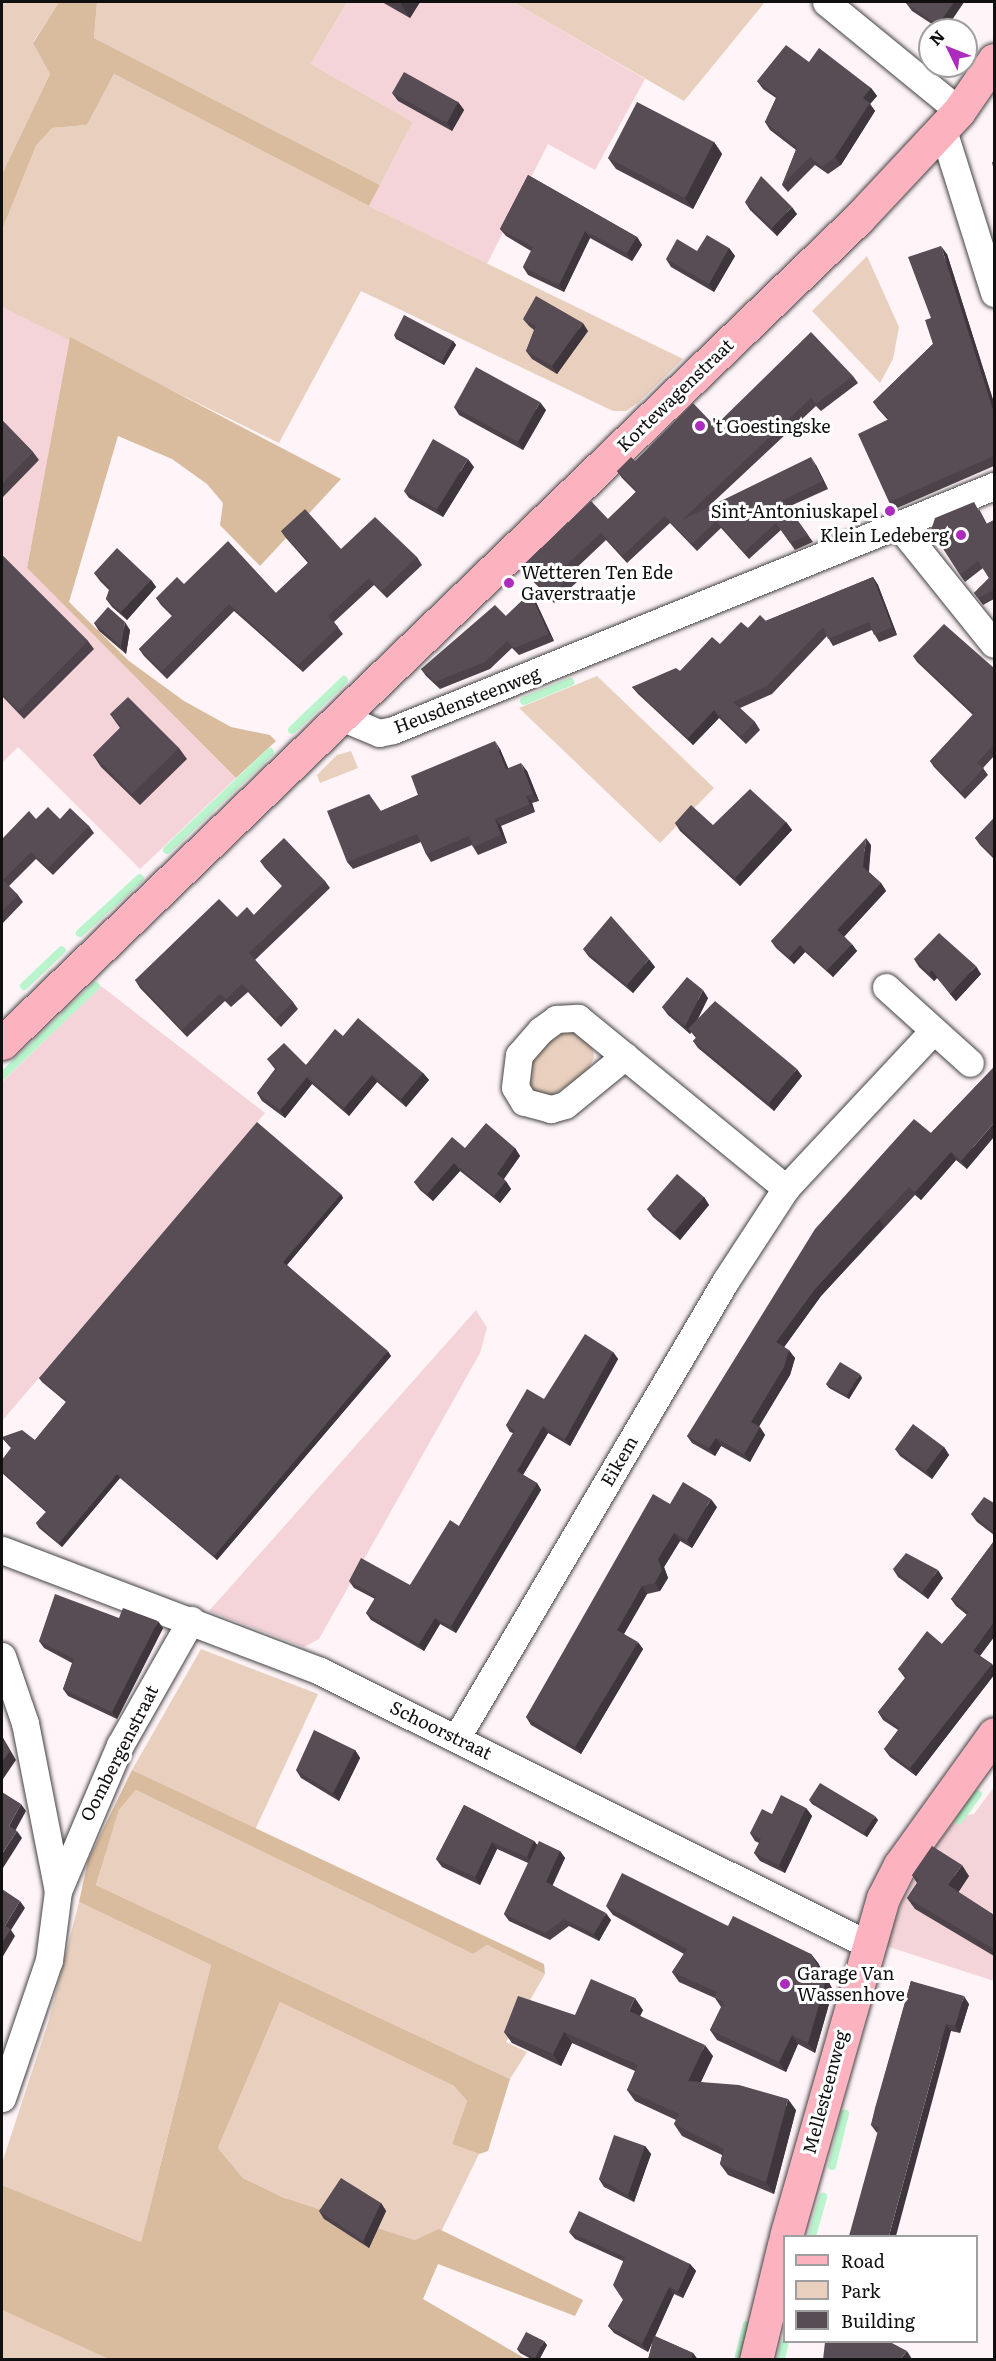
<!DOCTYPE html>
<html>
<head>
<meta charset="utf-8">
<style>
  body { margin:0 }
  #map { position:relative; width:996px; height:2361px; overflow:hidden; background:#fff4f7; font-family:Literata,serif }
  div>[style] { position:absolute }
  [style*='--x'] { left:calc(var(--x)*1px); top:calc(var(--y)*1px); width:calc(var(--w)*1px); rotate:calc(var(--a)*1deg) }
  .farmland>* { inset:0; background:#f4d4d9 }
  .green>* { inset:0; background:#e9d0be }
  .forest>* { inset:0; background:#d9bb9e }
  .stream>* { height:8px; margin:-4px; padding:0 4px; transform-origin:4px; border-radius:4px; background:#baf4cd }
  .roads { filter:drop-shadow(0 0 2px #434343) drop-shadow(0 0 2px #434343) }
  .street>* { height:27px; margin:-13.5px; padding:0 13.5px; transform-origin:13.5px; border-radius:13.5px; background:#fff }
  .secondary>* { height:33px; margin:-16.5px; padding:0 16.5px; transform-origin:16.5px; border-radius:16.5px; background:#fcb2bf }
  .wall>* { inset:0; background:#4d4249 }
  .shaded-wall>* { inset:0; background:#3e363c }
  .building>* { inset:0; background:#594d55 }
  .dots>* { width:16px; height:16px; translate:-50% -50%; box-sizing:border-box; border:3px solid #fff; border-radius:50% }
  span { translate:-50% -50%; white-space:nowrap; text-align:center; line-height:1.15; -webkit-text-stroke:6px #fff; paint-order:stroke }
  .street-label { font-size:18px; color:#101010 }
  .poi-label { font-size:18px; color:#101010 }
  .left { translate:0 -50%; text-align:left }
  .right { translate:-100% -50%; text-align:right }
  .frame { position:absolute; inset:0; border:3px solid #101010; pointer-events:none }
  .legend { position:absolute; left:783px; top:2235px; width:195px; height:108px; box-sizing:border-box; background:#fff; border:2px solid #9f9f9f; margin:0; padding:8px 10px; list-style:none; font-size:18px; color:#101010 }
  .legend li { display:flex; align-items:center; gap:12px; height:30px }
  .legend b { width:30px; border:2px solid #9f9f9f }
  .north { position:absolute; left:918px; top:18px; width:60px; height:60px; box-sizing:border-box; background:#fff; border:2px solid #9f9f9f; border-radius:50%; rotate:313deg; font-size:16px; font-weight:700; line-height:24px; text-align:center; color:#101010 }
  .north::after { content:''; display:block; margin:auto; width:21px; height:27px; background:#ad2cbd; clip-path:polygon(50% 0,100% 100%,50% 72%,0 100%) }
</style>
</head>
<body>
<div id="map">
  <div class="farmland">
    <i style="clip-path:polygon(347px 2px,513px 2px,645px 79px,595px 170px,548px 144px,487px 264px,369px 206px,413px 122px,311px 64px)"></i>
    <i style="clip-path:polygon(2px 307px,70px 337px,27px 568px,236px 778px,140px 869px,18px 747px,2px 763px)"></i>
    <i style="clip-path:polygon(101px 986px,265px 1113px,2px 1421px,2px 1082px)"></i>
    <i style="clip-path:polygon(476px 1310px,487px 1328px,480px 1353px,319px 1639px,304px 1647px,209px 1611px)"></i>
    <i style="clip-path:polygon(994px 1787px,994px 1981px,886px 1946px,902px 1901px,931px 1851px,958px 1816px,974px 1814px)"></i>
  </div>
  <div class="green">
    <i style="clip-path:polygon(2px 2px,59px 2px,33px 42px,50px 74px,2px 174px)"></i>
    <i style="clip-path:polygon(97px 2px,347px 2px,311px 64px,413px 122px,380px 185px,94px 38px)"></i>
    <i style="clip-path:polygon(513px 2px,765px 2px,684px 101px)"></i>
    <i style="clip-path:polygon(114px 74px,369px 206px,683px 359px,639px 402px,626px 411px,613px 411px,361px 291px,279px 443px,2px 307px,2px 230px,36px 146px,52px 128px,87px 125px)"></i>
    <i style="clip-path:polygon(867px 256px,899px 327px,893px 359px,880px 383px,812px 311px)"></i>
    <i style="clip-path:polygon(597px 676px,714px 788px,660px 843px,519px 708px)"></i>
    <i style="clip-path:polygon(351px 751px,358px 768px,320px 783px,317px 775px,337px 755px)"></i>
    <i style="clip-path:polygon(560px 1030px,571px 1030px,592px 1046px,594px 1057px,587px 1073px,550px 1097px,529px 1089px,525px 1066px)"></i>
    <i style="clip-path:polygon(201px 1649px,318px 1694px,255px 1830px,132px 1770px)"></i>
    <i style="clip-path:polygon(136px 1790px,473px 1954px,487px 1945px,545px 1974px,506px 2042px,527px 2052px,510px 2079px,96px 1885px,119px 1810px)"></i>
    <i style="clip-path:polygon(79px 1902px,211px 1965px,141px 2242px,2px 2185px,2px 2163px,48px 2023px)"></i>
    <i style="clip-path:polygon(280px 2002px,454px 2086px,467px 2101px,452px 2144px,479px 2154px,442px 2230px,415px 2240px,282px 2197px,243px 2178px,218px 2148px)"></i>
    <i style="clip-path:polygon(2px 2310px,110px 2358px,109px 2359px,2px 2359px)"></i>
  </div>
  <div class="forest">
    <i style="clip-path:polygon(59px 2px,97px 2px,94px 38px,380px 185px,369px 206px,114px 74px,87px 125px,52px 128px,36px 146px,2px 230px,2px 174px,50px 74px,33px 43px)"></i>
    <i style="clip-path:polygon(70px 337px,341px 479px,260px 566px,220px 525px,223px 503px,207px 484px,172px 459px,118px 436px,69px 602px,129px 661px,184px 701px,231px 727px,270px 735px,276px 741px,236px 778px,27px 568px)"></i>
    <i style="clip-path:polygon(132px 1770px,544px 1964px,545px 1974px,487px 1945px,473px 1954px,136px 1790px,119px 1810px,96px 1885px,510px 2079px,488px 2151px,479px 2154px,452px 2144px,467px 2101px,454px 2086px,280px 2002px,218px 2148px,243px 2178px,282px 2197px,415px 2240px,439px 2229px,583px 2300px,575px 2316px,438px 2264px,423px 2299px,526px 2359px,109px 2359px,2px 2310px,2px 2185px,141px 2242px,211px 1965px,79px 1902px,88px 1860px)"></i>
  </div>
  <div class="stream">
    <i style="--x:524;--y:701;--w:50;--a:-22.4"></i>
    <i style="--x:292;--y:730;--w:72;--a:-43.9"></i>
    <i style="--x:167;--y:850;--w:142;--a:-43.6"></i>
    <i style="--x:80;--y:933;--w:81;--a:-42.5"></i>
    <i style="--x:24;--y:986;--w:52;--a:-43.5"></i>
    <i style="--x:2;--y:1076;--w:130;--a:-43.8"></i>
    <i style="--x:959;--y:1820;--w:32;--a:-54"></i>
    <i style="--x:832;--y:2166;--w:54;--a:-76"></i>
    <i style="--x:812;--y:2236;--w:41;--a:-74.2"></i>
    <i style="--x:781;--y:2358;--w:16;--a:-76"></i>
    <i style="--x:738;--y:2360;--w:36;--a:-76"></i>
  </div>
  <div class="roads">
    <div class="street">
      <i style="--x:826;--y:2;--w:172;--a:39.3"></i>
      <i style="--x:943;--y:130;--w:171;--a:72.6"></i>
      <i style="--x:899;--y:526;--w:151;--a:51.2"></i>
      <i style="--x:341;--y:717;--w:41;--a:22.8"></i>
      <i style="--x:379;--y:733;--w:14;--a:-12"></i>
      <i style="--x:393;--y:730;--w:649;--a:-22.1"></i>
      <i style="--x:886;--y:987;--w:113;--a:42.1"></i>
      <i style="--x:625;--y:1056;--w:77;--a:140.8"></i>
      <i style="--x:565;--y:1105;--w:15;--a:164"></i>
      <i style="--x:551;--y:1109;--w:28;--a:-165"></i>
      <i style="--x:524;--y:1102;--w:17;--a:-121"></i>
      <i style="--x:515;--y:1087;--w:32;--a:-83"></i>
      <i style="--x:519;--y:1055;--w:33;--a:-49"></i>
      <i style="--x:541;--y:1030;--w:19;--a:-36"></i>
      <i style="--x:556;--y:1019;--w:22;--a:-3"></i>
      <i style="--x:578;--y:1018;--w:269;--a:39.3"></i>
      <i style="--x:2;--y:1550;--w:340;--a:20.8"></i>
      <i style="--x:320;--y:1671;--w:611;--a:26.52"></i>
      <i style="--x:2;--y:1656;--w:71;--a:71.1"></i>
      <i style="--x:25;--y:1723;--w:171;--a:78.9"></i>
      <i style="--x:58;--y:1891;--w:70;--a:97.4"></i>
      <i style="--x:49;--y:1960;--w:146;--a:108.8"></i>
      <i style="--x:457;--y:1737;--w:530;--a:-59.52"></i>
      <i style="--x:726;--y:1280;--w:110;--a:-56.9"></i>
      <i style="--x:786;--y:1188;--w:215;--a:-46.9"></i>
      <i style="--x:58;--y:1891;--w:159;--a:-67"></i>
      <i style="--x:120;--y:1745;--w:144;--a:-60.4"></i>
    </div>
    <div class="secondary">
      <i style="--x:2;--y:1043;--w:1190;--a:-43.91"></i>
      <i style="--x:859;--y:218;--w:146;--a:-46.9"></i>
      <i style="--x:959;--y:111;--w:62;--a:-55.5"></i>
      <i style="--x:786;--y:2236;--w:352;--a:-74"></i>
      <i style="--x:883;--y:1898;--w:37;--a:-63"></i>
      <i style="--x:900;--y:1865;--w:161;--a:-54.3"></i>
      <i style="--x:756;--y:2360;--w:119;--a:-76.4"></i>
    </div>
  </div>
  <div class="wall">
    <i style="clip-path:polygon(382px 2px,420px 2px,410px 18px)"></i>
    <i style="clip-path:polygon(908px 2px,964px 2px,945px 30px,941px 30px,912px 11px,906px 3px)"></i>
    <i style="clip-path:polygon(757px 81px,871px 88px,877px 96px,870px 104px,875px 111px,841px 165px,828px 174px,815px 165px,788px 192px,782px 185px,796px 150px,770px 130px,765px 122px,776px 98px,763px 89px)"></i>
    <i style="clip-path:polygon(392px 93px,458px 102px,464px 110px,452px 131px,398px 101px)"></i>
    <i style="clip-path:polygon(714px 142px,722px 154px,693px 209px,616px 169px,608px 158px)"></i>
    <i style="clip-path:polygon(528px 175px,637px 237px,642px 245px,632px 261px,590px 238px,564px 292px,528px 275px,523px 267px,531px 251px,506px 236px,500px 229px)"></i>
    <i style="clip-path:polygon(745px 202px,797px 214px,777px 236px,750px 210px)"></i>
    <i style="clip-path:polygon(729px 248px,735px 256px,714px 292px,671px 267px,666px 259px,697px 251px)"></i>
    <i style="clip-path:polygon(947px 254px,994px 403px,994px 466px,895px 509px,889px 502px,888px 420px,878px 409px,873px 402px,933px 344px,931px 318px)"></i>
    <i style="clip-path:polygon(523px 319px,588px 331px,557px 374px,532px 359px,526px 351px,534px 330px,529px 326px)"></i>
    <i style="clip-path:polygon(394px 335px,453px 341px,456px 345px,444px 365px,396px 339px)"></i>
    <i style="clip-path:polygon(853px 376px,858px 383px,821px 411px,816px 406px,708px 507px,816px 465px,828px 489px,788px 507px,813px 542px,795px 550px,781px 530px,749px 559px,721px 528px,697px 551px,670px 523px,627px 563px,606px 540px,570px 574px,577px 582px,554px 603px,526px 574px,521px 567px,608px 519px,636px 492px,622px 478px,617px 471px,635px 461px,715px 426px)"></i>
    <i style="clip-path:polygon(454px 407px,546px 410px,523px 450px,459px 415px)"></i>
    <i style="clip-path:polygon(2px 420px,33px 452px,39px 460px,2px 498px)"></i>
    <i style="clip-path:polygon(474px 467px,443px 517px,409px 498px,404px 491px)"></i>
    <i style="clip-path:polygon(979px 509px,987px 524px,994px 520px,994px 599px,983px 605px,974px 593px,989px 578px,983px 568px,965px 582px,960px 575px)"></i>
    <i style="clip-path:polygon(281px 531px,341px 549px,417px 557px,422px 565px,387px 598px,374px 585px,334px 622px,343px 634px,303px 672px,234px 611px,167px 679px,144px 656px,139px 649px,172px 616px,161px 605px,156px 598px,184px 584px,276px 593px,308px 563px,286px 538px)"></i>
    <i style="clip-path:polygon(2px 555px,88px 641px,94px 649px,24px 719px,2px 696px)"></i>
    <i style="clip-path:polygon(94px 573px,151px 580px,156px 587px,127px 620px,112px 607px,106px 599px,109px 590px,100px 581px)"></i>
    <i style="clip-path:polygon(873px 577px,878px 585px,897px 635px,879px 642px,872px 630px,833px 646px,827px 636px,772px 694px,740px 708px,755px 722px,760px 730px,746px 744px,719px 718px,693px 745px,638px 694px,632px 687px,680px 671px,720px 644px,748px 628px)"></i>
    <i style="clip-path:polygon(530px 593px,535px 600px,554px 641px,519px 655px,512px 648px,490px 669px,440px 689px,426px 676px,421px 669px,506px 616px)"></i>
    <i style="clip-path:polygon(94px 623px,130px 630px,126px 654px,99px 631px)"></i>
    <i style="clip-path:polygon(913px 656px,994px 668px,994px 756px,983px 768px,988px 775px,965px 799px,934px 767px,930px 761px,973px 715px,917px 662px)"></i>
    <i style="clip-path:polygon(110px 714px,179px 748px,187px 759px,140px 805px,101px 767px,93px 755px,120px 728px)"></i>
    <i style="clip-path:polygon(500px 749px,508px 768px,527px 771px,539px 801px,532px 803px,535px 812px,501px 826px,507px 843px,478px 855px,472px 845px,431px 862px,426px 854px,421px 842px,353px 869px,347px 862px,381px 811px,418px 795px)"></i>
    <i style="clip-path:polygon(994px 818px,994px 859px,980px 845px,975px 838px)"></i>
    <i style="clip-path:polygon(36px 819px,60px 819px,89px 826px,94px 833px,53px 875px,36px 859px,9px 886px,18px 895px,23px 902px,2px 924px,2px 839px)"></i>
    <i style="clip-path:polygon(786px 822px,792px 830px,740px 886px,680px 831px,675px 823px,713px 825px)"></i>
    <i style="clip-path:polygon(871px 845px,869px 872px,881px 883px,886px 891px,844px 936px,857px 951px,833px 977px,805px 952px,794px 964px,776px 948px,771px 941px)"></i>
    <i style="clip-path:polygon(260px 861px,325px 881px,330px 888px,255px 960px,293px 1002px,298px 1009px,281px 1027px,248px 992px,231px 1007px,225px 1001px,187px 1037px,140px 988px,135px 980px,237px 917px,254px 915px,282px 886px,265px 868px)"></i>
    <i style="clip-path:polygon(583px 949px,655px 967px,633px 993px,589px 957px)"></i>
    <i style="clip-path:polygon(914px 959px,981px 974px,956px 1001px,937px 978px,934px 981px,919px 967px)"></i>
    <i style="clip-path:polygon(708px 998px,697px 1021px,802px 1076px,774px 1111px,698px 1048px,693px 1041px,696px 1038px,691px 1032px,690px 1034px,668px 1015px,662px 1007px)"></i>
    <i style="clip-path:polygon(343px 1036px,423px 1073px,429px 1080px,406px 1107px,377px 1082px,349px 1116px,312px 1084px,285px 1118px,262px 1101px,257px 1093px,275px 1069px,267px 1059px,306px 1065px)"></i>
    <i style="clip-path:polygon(994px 1067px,967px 1169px,956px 1160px,921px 1200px,915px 1195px,821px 1296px,784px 1347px,795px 1358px,790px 1375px,759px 1426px,765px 1435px,750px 1462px,721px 1446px,715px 1456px,692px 1443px,687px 1436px,931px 1133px)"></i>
    <i style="clip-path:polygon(465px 1148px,515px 1148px,520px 1156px,504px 1179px,511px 1189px,500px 1203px,460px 1171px,433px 1201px,420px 1190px,414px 1182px)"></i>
    <i style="clip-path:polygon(341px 1194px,343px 1198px,287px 1265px,391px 1356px,217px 1560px,120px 1478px,62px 1547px,39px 1528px,36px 1523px,46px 1512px,2px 1473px,2px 1460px,11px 1448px,2px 1438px,35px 1440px,66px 1402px,42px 1382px,39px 1378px)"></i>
    <i style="clip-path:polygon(704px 1197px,709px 1205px,680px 1240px,653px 1217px,647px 1209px)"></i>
    <i style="clip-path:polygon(613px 1352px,618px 1359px,570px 1446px,548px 1433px,523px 1475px,537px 1483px,541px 1490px,456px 1633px,440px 1624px,424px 1651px,371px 1620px,366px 1613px,375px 1599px,354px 1588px,349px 1581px,410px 1585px,459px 1526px,513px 1433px,510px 1432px,506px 1425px)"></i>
    <i style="clip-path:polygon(862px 1378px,849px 1399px,829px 1388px,826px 1384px)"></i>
    <i style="clip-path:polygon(944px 1447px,949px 1455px,932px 1479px,900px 1456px,895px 1449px)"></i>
    <i style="clip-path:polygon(994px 1503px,994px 1535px,977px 1522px,971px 1514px)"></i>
    <i style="clip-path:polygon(670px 1504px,717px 1507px,692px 1548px,680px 1541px,664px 1567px,668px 1578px,660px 1591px,647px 1594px,624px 1634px,643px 1649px,581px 1754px,531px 1725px,526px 1717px)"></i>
    <i style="clip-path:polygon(994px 1541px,994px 1637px,980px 1656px,992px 1664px,994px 1668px,994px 1675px,916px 1776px,890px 1757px,884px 1749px,898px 1730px,883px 1720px,878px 1712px,905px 1678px,898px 1669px,942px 1644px,967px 1615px,956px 1606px,951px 1599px)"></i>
    <i style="clip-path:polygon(893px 1569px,943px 1578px,928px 1599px,898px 1577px)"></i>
    <i style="clip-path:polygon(119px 1618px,163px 1628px,117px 1719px,68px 1696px,63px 1689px,72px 1663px,44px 1648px,39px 1641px)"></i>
    <i style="clip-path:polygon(355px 1750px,360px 1758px,339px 1801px,301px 1778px,296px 1770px)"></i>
    <i style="clip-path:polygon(809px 1800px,878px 1820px,867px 1837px,812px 1804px)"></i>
    <i style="clip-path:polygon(464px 1805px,534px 1841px,537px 1845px,560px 1851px,565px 1858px,552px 1885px,611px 1920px,599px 1941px,569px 1926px,550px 1940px,509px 1921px,504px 1914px,528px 1863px,497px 1849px,480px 1885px,442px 1867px,436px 1859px)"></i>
    <i style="clip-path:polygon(806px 1808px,812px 1816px,785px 1873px,760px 1861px,754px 1853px,759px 1843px,755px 1841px,750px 1833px)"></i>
    <i style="clip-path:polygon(912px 1875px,969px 1876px,958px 1892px,994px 1915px,994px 1956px,915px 1909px,907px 1898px,917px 1883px)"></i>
    <i style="clip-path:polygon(606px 1906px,728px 1926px,811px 1954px,818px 1963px,833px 1990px,815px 2053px,798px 2044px,786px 2072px,717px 2040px,710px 2030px,721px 2007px,715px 1998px,679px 1982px,672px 1972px,684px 1954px,613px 1915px)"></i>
    <i style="clip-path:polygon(911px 1981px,969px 2004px,960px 2033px,951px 2031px,877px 2133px,871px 2125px)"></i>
    <i style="clip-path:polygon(643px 2010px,640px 2016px,713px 2056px,701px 2082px,796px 2110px,774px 2194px,728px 2175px,720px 2164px,722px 2155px,682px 2136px,674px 2124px,676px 2120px,635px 2101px,627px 2090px,635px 2071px,572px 2043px,561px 2066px,512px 2043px,504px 2032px,575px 2015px)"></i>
    <i style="clip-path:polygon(645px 2146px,651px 2154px,634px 2202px,604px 2187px,599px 2179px)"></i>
    <i style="clip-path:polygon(381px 2203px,386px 2211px,369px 2248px,324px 2219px,319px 2211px)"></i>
    <i style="clip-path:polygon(569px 2232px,690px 2264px,696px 2271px,683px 2298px,674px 2294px,655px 2336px,693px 2353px,698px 2360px,648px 2360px,653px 2340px,648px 2352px,614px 2333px,608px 2326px,623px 2300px,623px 2261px,575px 2239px)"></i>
    <i style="clip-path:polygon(547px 2345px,539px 2360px,533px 2360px,520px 2353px,517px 2349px)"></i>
  </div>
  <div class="shaded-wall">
    <i style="clip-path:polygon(402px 2px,420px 2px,410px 18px,401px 4px)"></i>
    <i style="clip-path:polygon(954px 2px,964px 2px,945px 30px,942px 30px,938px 25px)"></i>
    <i style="clip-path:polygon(871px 88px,877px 96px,870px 104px,875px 111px,841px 165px,835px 157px,863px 98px)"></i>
    <i style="clip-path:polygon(458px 102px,464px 110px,452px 131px,447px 123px)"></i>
    <i style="clip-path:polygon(714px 142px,722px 154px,693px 209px,685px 198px)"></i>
    <i style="clip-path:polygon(792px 207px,797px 214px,777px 236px,772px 228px)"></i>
    <i style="clip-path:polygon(585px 231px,590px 238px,564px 292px,559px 285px)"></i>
    <i style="clip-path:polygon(637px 237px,642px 245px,632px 261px,627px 253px)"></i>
    <i style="clip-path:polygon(941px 246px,947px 254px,994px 403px,994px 413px)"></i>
    <i style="clip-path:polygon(729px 248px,735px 256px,714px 292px,709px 284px)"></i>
    <i style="clip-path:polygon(583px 323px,588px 331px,557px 374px,552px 366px)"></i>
    <i style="clip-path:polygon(453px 341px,456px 345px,444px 365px,442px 361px)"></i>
    <i style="clip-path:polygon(540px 402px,546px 410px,523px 450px,518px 442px)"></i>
    <i style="clip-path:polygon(811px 457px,816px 465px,828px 489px,823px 481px)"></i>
    <i style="clip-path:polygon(468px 459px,474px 467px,443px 517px,437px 509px)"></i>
    <i style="clip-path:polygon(873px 577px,878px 585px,897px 635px,892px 627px)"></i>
    <i style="clip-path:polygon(151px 580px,156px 587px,127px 620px,121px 612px)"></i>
    <i style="clip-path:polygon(530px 593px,535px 600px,554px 641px,549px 634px)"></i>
    <i style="clip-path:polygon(125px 622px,130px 630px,126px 654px,121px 646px)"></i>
    <i style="clip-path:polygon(714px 710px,719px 718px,693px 745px,688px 738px)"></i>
    <i style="clip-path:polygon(495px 741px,500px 749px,512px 777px,506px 769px)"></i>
    <i style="clip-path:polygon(521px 763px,527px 771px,539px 801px,533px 794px)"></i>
    <i style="clip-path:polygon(526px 796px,532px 803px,535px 812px,530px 804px)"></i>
    <i style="clip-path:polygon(495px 819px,501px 826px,507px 843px,501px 835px)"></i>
    <i style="clip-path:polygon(786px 822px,792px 830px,740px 886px,735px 878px)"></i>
    <i style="clip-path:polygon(866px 838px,871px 845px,868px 874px,863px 867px)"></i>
    <i style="clip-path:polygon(881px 883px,886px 891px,843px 938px,837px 930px)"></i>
    <i style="clip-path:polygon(852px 944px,857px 951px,833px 977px,827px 970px)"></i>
    <i style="clip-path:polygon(800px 945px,805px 952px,794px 964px,789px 957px)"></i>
    <i style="clip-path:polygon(649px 959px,655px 967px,633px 993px,627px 985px)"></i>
    <i style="clip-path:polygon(976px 966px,981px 974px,956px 1001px,950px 994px)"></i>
    <i style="clip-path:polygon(932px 970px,937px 978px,934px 981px,929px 973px)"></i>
    <i style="clip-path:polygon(703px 990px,708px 998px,691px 1032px,688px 1029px,691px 1032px,690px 1034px,685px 1026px)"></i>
    <i style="clip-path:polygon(797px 1069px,802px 1076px,774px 1111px,769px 1103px)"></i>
    <i style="clip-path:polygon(423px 1073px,429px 1080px,406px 1107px,401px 1099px)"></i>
    <i style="clip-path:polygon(372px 1075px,377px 1082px,349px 1116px,344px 1108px)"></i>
    <i style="clip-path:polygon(307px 1077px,312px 1084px,285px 1118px,280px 1110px)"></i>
    <i style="clip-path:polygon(994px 1123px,994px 1137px,967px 1169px,961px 1161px)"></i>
    <i style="clip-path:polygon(515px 1148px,520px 1156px,502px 1181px,497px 1174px)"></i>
    <i style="clip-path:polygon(951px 1152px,956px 1160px,921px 1200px,915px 1192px)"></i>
    <i style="clip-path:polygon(454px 1163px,460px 1171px,433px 1201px,427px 1194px)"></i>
    <i style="clip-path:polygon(506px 1181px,511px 1189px,500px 1203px,494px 1196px)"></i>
    <i style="clip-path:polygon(341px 1194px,343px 1198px,286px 1266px,283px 1262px)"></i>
    <i style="clip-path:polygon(704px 1197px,709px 1205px,680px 1240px,674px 1232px)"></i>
    <i style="clip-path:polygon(879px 1219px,884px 1227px,821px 1296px,782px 1350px,776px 1342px,815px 1289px)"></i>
    <i style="clip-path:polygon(789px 1350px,795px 1358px,790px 1375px,757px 1430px,751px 1422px)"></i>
    <i style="clip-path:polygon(388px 1351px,391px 1356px,217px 1560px,214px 1556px)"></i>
    <i style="clip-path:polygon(613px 1352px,618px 1359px,570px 1446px,565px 1439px)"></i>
    <i style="clip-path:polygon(860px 1374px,862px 1378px,849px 1399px,847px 1395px)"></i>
    <i style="clip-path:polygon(543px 1426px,548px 1433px,521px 1478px,517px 1471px)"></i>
    <i style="clip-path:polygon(760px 1427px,765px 1435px,750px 1462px,744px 1454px)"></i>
    <i style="clip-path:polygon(716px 1438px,721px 1446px,715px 1456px,709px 1448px)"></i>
    <i style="clip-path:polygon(944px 1447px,949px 1455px,932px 1479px,926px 1471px)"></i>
    <i style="clip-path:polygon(117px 1474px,120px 1478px,62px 1547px,59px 1543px)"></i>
    <i style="clip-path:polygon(537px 1483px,541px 1490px,456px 1633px,451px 1626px)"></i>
    <i style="clip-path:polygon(711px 1499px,717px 1507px,692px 1548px,687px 1540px)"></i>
    <i style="clip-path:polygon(674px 1533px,680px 1541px,664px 1567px,668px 1578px,660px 1591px,655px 1583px,658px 1559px)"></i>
    <i style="clip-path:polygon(938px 1570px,943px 1578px,928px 1599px,922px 1592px)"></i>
    <i style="clip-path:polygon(642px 1586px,647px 1594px,622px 1637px,617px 1630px)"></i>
    <i style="clip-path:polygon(435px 1618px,440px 1624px,424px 1651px,419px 1644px)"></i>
    <i style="clip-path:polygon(158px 1621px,163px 1628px,117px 1719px,112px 1712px)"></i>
    <i style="clip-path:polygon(994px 1622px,994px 1637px,978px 1658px,973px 1651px)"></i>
    <i style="clip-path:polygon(638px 1642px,643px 1649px,581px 1754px,575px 1747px)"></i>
    <i style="clip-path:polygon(992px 1664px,994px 1668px,994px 1675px,916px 1776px,910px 1768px)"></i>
    <i style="clip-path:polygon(2px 1736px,16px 1760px,3px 1779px,2px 1776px)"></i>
    <i style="clip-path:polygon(355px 1750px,360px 1758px,339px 1801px,333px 1793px)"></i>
    <i style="clip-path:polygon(21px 1804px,26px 1811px,14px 1833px,9px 1826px)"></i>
    <i style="clip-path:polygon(806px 1808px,812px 1816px,785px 1873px,779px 1865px)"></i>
    <i style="clip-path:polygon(875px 1816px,878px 1820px,867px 1837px,864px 1833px)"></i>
    <i style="clip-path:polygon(17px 1831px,22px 1838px,3px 1868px,2px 1866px,2px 1854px)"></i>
    <i style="clip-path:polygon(534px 1841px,540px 1848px,532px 1865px,527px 1857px)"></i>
    <i style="clip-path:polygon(492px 1842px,497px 1849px,480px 1885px,475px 1877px)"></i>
    <i style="clip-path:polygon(560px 1851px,565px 1858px,551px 1889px,546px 1882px)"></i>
    <i style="clip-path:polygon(962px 1865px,969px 1876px,956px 1896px,948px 1885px)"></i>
    <i style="clip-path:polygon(20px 1901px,25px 1908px,11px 1930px,15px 1936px,2px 1958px,2px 1943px,5px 1926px)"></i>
    <i style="clip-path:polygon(606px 1913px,611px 1920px,599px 1941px,594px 1934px)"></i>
    <i style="clip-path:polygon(811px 1954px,818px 1963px,833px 1990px,815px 2053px,808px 2043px)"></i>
    <i style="clip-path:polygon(964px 1996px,969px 2004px,960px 2033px,955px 2026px)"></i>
    <i style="clip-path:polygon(635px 1998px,643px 2010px,637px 2022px,629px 2011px)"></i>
    <i style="clip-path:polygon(946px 2024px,951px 2031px,896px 2236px,889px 2236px)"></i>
    <i style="clip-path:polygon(564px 2032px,572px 2043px,561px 2066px,553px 2054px)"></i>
    <i style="clip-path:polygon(792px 2035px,798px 2044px,786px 2072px,779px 2062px)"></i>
    <i style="clip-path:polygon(705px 2045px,713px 2056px,696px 2092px,688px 2081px)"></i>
    <i style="clip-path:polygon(788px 2099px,796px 2110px,774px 2194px,766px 2182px)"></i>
    <i style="clip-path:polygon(645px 2146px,651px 2154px,634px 2202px,628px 2195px)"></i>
    <i style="clip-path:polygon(381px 2203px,386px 2211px,369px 2248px,363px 2241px)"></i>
    <i style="clip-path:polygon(690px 2264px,696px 2271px,683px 2298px,678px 2291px)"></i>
    <i style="clip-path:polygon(669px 2287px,674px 2294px,648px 2352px,642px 2344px)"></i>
    <i style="clip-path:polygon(544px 2341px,547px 2345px,539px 2360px,536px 2360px,535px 2358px)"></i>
    <i style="clip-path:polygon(907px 2351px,912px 2359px,911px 2360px,900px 2360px)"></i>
    <i style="clip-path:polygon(693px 2353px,698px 2360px,691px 2360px)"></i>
  </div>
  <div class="building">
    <i style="clip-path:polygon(908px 2px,954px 2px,938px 25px,906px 3px)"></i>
    <i style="clip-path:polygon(786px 45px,809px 62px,819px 48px,871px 88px,863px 98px,870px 103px,835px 157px,822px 167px,810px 157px,782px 185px,797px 147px,765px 122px,777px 96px,757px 81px)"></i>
    <i style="clip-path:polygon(404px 72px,458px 102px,447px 123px,392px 93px)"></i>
    <i style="clip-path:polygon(637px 102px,714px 142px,685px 198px,608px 158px)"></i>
    <i style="clip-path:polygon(992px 162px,994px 162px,994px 171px)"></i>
    <i style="clip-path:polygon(528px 175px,637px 237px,627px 253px,585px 231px,559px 285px,523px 267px,533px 247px,500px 229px)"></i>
    <i style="clip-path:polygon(761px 176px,792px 207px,772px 228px,745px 202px)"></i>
    <i style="clip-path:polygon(707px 235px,729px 248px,709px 284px,666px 259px,677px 239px,697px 251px)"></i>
    <i style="clip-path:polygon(941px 246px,994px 413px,994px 456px,889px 502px,858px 434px,889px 419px,873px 402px,933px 344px,925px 320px,931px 318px,908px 257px)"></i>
    <i style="clip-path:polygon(536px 296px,583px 323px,552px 366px,526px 351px,536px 326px,523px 319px)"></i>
    <i style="clip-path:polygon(404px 315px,453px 341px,442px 361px,394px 335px)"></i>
    <i style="clip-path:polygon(811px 332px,853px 376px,816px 404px,811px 398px,682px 520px,811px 457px,823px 481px,783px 500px,808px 535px,790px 543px,776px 523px,744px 552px,716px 521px,692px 544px,665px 516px,622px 556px,601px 533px,564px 567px,572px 575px,549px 596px,521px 567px,591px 501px,608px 519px,637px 491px,617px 471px,631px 457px,635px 461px,693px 403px,715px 426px)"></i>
    <i style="clip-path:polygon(476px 367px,540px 402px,518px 442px,454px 407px)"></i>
    <i style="clip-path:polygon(2px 420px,33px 452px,2px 484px)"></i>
    <i style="clip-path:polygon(433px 439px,468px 459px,437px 509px,404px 491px)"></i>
    <i style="clip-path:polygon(974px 502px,986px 524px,994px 520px,994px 590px,978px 598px,974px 593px,989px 578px,978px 561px,960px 575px,931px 530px,935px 518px)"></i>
    <i style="clip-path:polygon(305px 509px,341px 549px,375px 517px,417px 557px,382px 591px,369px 578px,328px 616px,338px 627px,298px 665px,229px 604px,162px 671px,139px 649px,173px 615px,156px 598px,177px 577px,184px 584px,228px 541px,276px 593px,309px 562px,281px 531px)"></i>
    <i style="clip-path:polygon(117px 548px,151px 580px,121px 612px,106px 599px,110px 588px,94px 573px)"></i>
    <i style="clip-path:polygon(2px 555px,88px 641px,19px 711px,2px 694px)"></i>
    <i style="clip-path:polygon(873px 577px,892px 627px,874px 635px,869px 622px,828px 639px,823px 627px,767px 686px,733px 702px,755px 722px,741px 736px,714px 710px,688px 738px,632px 687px,676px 668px,680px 671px,712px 637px,720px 644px,741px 622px,748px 628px,760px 615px,766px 621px)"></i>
    <i style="clip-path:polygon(530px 593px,549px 634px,514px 648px,507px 641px,485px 662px,435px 682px,421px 669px,495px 605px,506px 616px)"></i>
    <i style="clip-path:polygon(108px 607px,125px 622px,121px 646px,94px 623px)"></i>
    <i style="clip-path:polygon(944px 624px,994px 668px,994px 744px,977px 763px,984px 768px,961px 792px,930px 761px,974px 713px,913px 656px)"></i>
    <i style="clip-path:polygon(128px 697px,179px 748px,132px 794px,93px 755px,121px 727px,110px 714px)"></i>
    <i style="clip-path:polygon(495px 741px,506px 769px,521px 763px,533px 794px,526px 796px,530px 804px,495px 819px,501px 835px,473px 847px,469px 836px,426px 854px,417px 834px,347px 862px,327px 811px,369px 794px,381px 811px,418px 795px,411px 776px)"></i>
    <i style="clip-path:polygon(750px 789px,786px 822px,735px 878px,675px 823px,691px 805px,713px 825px)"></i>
    <i style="clip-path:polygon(48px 807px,60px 819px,70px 808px,89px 826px,48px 868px,31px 852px,3px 880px,18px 895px,2px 911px,2px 839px,29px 811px,36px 819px)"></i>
    <i style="clip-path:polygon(994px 818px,994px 857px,975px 838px)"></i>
    <i style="clip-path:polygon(284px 838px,325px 881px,249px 953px,293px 1002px,276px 1019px,242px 984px,226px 999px,220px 994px,182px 1030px,135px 980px,219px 899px,237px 917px,247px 907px,254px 915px,283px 886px,260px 861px)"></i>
    <i style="clip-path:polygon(866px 838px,863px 867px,881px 883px,837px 930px,852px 944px,827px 970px,800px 945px,789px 957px,771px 941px)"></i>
    <i style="clip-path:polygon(611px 916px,649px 959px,627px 985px,583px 949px)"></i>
    <i style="clip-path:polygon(939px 933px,976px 966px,950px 994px,932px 970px,929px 973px,914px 959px)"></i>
    <i style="clip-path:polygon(687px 977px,703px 990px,685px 1026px,662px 1007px)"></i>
    <i style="clip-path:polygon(715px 1001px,797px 1069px,769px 1103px,693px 1041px,697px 1037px,688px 1029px)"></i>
    <i style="clip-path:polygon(358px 1018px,423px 1073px,401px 1099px,372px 1075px,344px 1108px,307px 1077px,280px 1110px,257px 1093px,277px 1068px,267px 1059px,284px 1043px,306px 1065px,335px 1029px,343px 1036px)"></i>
    <i style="clip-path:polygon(994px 1067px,994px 1123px,961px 1161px,951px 1152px,915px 1192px,909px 1187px,815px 1289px,776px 1342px,789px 1350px,784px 1367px,751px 1422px,760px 1427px,744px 1454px,716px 1438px,709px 1448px,687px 1436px,815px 1229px,914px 1119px,931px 1133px)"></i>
    <i style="clip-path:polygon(257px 1122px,341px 1194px,283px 1262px,388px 1351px,214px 1556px,117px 1474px,59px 1543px,36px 1523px,47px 1511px,2px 1471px,2px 1460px,12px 1447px,2px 1438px,2px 1437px,22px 1430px,35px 1440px,67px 1401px,39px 1378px)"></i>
    <i style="clip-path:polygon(486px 1123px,515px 1148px,497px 1174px,506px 1181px,494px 1196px,454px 1163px,427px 1194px,414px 1182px,452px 1137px,465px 1148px)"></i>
    <i style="clip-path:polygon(677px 1174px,704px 1197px,674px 1232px,647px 1209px)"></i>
    <i style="clip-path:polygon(585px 1334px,613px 1352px,565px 1439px,543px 1426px,517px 1471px,537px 1483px,451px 1626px,435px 1618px,419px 1644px,366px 1613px,376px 1596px,349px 1581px,361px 1558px,410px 1585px,450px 1520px,459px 1526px,515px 1430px,506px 1425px,527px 1389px,544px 1399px)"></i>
    <i style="clip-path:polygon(840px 1362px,860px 1374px,847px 1395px,826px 1384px)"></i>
    <i style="clip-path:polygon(913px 1424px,944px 1447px,926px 1471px,895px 1449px)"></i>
    <i style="clip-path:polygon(683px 1482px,711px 1499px,687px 1540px,674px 1533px,658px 1559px,662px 1570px,655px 1583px,642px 1586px,617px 1630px,638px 1642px,575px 1747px,526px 1717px,653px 1494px,670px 1504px)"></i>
    <i style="clip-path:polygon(984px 1497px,994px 1503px,994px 1532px,971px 1514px)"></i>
    <i style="clip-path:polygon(994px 1541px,994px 1622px,973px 1651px,992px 1664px,910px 1768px,884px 1749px,900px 1728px,878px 1712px,907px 1676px,898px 1669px,927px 1631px,942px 1644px,969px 1612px,951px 1599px)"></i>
    <i style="clip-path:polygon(906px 1553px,938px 1570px,922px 1592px,893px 1569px)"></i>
    <i style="clip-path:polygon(55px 1594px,119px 1618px,123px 1608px,158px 1621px,112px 1712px,63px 1689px,74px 1659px,39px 1641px)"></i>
    <i style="clip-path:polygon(314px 1730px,355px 1750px,333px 1793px,296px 1770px)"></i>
    <i style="clip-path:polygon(2px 1738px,10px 1751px,2px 1762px)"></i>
    <i style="clip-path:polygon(820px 1783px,875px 1816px,864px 1833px,809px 1800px)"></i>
    <i style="clip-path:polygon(2px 1792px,21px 1804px,9px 1826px,17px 1831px,2px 1854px)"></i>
    <i style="clip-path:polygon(781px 1795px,806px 1808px,779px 1865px,754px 1853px,761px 1839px,750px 1833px,762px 1809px,772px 1814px)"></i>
    <i style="clip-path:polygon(464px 1805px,534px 1841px,527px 1857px,492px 1842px,475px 1877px,436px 1859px)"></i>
    <i style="clip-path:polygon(539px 1841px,560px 1851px,546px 1882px,606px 1913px,594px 1934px,564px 1919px,545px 1933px,504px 1914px)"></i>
    <i style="clip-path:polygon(932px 1846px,962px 1865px,948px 1885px,994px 1915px,994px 1949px,907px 1898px,919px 1880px,912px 1875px)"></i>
    <i style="clip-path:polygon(622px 1873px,728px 1926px,733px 1916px,811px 1954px,826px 1980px,808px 2043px,792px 2035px,779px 2062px,710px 2030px,724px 2002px,714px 1997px,717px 1992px,672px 1972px,687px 1949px,606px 1906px)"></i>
    <i style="clip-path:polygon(2px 1889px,20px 1901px,5px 1926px,11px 1929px,2px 1943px)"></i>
    <i style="clip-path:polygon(591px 1979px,635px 1998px,629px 2011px,705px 2045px,688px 2081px,739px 2085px,788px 2099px,766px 2182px,720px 2164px,724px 2149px,674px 2124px,679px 2114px,627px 2090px,638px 2065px,564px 2032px,553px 2054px,504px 2032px,518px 1996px,575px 2015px)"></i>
    <i style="clip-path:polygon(911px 1981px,964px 1996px,955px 2026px,946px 2024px,889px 2236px,849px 2236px,879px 2127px,871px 2125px,875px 2108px)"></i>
    <i style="clip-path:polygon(614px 2135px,645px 2146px,628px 2195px,599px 2179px)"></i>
    <i style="clip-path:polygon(341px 2178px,381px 2203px,363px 2241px,319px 2211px)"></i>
    <i style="clip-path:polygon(579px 2211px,690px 2264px,678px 2291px,669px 2287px,642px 2344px,608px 2326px,623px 2300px,613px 2285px,625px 2257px,569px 2232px)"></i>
    <i style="clip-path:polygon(526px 2332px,544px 2341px,535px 2358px,517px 2349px)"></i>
    <i style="clip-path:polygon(654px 2336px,693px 2353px,691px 2360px,648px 2360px)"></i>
    <i style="clip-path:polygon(825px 2342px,890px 2342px,907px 2351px,900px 2360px,823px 2360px)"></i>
  </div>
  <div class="dots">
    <i style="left:700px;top:426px;background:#ad2cbd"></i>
    <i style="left:890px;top:511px;background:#ad2cbd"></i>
    <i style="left:961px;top:535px;background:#ad2cbd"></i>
    <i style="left:509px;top:583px;background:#ad2cbd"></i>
    <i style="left:785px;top:1984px;background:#ad2cbd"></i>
  </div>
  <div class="street-label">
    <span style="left:675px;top:395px;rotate:-44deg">Kortewagenstraat</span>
    <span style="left:467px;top:700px;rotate:-21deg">Heusdensteenweg</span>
    <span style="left:619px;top:1461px;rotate:-60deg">Eikem</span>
    <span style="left:441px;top:1730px;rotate:26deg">Schoorstraat</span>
    <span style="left:119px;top:1753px;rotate:-63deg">Oombergenstraat</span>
    <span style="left:825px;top:2092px;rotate:-75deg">Mellesteenweg</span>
  </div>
  <div class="poi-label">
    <span class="left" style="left:712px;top:426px">'t Goestingske</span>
    <span class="right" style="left:878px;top:511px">Sint-Antoniuskapel</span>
    <span class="right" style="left:949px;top:535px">Klein Ledeberg</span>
    <span class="left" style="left:521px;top:583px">Wetteren Ten Ede<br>Gaverstraatje</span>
    <span class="left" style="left:797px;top:1984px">Garage Van<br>Wassenhove</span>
  </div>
  <div class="frame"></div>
  <ul class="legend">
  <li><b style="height:8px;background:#fcb2bf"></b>Road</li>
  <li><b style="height:16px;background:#e9d0be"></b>Park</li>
  <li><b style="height:16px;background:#594d55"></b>Building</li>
  </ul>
  <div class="north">N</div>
</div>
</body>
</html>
